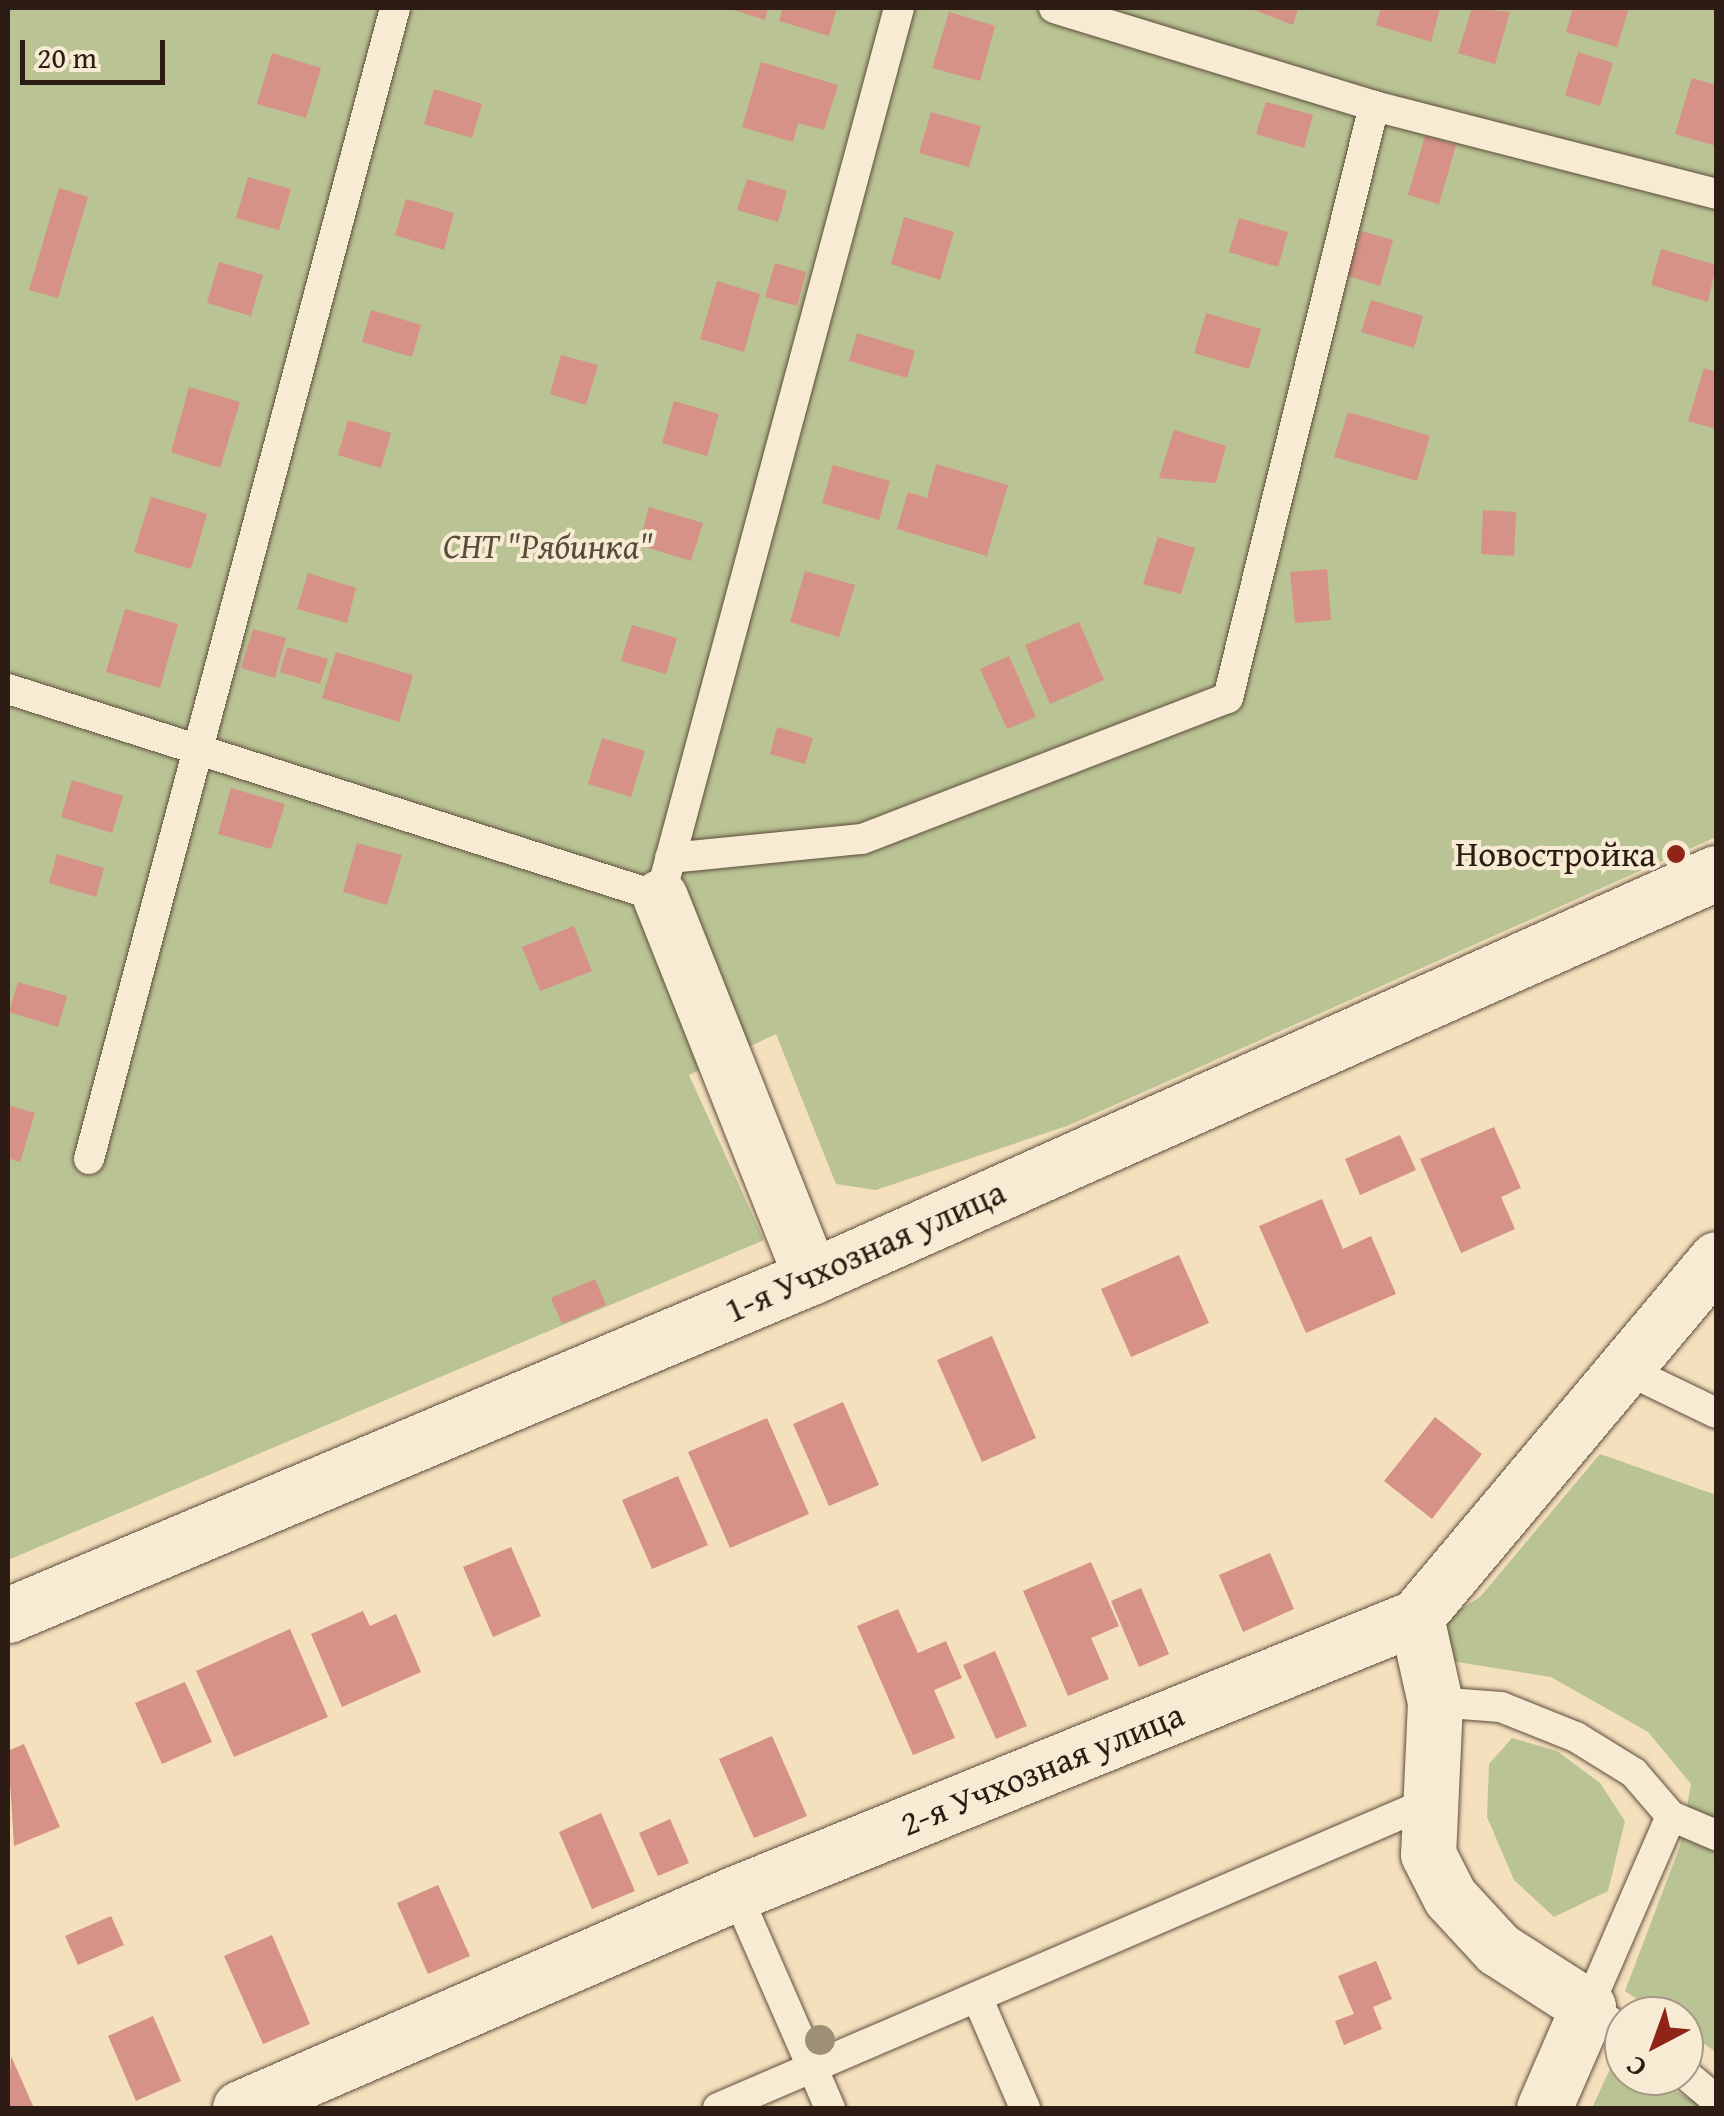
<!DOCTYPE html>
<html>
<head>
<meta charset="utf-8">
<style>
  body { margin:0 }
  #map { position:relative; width:1724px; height:2116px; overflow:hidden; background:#f4e0bd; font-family:"Gentium Book Plus",serif }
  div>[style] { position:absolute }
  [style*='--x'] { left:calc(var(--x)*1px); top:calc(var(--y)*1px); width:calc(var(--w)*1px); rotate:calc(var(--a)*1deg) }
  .green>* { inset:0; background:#b9c393 }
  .building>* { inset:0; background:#d69286 }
  .roads { filter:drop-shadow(0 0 2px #5f4d3e) drop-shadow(0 0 2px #5f4d3e) }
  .service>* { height:30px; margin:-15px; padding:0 15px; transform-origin:15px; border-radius:15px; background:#f8ebd4 }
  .minor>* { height:55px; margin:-27.5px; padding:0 27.5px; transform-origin:27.5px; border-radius:27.5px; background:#f8ebd4 }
  .tertiary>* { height:55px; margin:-27.5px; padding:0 27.5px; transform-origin:27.5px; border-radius:27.5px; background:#f8ebd4 }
  .trees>* { width:30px; height:30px; margin:-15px; border-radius:50%; background:#9e9074 }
  .dots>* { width:28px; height:28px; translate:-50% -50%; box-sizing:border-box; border:5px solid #f8ebd4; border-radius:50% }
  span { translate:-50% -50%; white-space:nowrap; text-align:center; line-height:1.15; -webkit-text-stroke:8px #f8ebd4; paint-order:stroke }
  .park-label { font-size:35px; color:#574e39; font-style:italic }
  .poi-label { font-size:35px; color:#2d1c13 }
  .right { translate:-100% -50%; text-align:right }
  .street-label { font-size:35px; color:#2d1c13 }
  .frame { position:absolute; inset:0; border:10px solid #2d1c13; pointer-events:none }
  .north { position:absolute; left:1604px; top:1996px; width:100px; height:100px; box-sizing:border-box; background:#f8ebd4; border:2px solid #a79887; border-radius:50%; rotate:221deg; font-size:28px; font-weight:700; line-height:40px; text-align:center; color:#2d1c13 }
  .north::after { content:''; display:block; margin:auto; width:35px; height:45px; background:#8f2418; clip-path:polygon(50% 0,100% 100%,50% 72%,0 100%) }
  .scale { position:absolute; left:20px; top:40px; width:145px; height:45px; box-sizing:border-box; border:5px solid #2d1c13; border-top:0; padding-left:12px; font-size:30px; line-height:35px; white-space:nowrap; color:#2d1c13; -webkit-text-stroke:8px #f8ebd4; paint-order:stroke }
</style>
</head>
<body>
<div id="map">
  <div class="green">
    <i style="clip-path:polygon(8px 8px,1716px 8px,1716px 837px,1067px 1126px,876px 1190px,836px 1184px,776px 1034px,689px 1075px,764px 1240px,8px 1560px)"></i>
    <i style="clip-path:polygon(1600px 1454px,1716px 1495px,1716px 2052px,1684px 2030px,1684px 2016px,1663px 2016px,1625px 1991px,1680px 1846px,1691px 1784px,1648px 1732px,1551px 1677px,1445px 1660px,1442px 1621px,1480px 1597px)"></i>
    <i style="clip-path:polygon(1512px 1738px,1557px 1751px,1600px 1783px,1625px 1821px,1608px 1891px,1554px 1917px,1514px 1880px,1487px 1817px,1489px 1764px)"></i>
    <i style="clip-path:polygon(1616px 2056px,1624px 2076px,1650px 2076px,1693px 2101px,1716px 2085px,1716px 2108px,1592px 2108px)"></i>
  </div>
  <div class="building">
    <i style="clip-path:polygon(728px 8px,768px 8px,765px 20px)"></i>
    <i style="clip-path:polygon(783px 8px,837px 8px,829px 36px,779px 21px)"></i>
    <i style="clip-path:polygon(1249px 8px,1298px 8px,1293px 25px)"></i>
    <i style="clip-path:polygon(1381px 8px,1440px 8px,1431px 42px,1376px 25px)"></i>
    <i style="clip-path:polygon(1472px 8px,1510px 12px,1495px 64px,1458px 53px)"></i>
    <i style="clip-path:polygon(1573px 8px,1629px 8px,1617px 47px,1566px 32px)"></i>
    <i style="clip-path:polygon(949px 12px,995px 26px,980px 81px,932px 68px)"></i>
    <i style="clip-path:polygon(1578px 52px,1613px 63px,1600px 106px,1565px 95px)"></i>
    <i style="clip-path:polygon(272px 53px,321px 68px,306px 118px,257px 104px)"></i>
    <i style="clip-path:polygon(761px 62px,838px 85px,824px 130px,798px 123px,793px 142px,742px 127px)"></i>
    <i style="clip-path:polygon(1692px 78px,1716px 85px,1716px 146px,1675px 134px)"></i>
    <i style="clip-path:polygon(434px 89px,482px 104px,472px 138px,424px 124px)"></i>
    <i style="clip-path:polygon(1266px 102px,1313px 115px,1304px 148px,1256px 134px)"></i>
    <i style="clip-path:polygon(931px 112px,981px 126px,969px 167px,919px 153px)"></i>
    <i style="clip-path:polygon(1425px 136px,1456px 145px,1439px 204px,1408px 195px)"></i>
    <i style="clip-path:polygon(248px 177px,291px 189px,279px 230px,236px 218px)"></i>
    <i style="clip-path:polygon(747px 179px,787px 191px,778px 222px,737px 210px)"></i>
    <i style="clip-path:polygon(59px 188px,88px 197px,58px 298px,29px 290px)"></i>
    <i style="clip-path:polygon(406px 199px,454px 213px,444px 250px,395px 235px)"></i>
    <i style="clip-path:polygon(904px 217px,954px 232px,940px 280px,891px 264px)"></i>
    <i style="clip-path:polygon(1239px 218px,1288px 232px,1278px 267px,1229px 252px)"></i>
    <i style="clip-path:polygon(1361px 231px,1393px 240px,1380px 286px,1348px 276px)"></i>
    <i style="clip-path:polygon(1661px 249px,1716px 265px,1708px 302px,1651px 285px)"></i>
    <i style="clip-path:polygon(219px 262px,263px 275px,251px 316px,207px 303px)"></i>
    <i style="clip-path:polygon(775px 263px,806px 272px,797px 306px,765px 297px)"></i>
    <i style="clip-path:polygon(717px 281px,760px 294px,744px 352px,700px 339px)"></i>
    <i style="clip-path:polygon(1371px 300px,1423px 316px,1414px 348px,1361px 332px)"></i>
    <i style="clip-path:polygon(371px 310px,421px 325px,412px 357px,362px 342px)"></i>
    <i style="clip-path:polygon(1206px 313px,1261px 329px,1249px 369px,1194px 353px)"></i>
    <i style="clip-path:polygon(857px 333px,915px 351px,907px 378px,849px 361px)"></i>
    <i style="clip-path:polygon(561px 355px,598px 365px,586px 405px,550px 394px)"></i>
    <i style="clip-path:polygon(1704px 368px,1716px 372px,1716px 429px,1688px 421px)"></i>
    <i style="clip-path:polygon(189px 387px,240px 402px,220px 468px,171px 452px)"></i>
    <i style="clip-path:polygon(674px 401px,719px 414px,707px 456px,662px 443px)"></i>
    <i style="clip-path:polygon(1348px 412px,1430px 436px,1417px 481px,1334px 457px)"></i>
    <i style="clip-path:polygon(348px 420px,391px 433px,381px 468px,338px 455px)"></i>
    <i style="clip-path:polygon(1174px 430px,1226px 446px,1216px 483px,1159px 478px)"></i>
    <i style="clip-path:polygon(936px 464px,1008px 485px,987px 556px,897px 529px,908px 492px,927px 498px)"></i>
    <i style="clip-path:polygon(833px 465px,890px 481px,879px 520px,822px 503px)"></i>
    <i style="clip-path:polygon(151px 497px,207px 514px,191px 569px,134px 552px)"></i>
    <i style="clip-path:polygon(649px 507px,703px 523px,691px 561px,639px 545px)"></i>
    <i style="clip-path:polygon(1483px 510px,1516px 512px,1514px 556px,1481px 554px)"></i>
    <i style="clip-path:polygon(1158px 537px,1195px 548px,1181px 594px,1143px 584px)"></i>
    <i style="clip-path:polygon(1327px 569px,1331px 620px,1295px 623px,1290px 572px)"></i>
    <i style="clip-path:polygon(805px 571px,855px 585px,839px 637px,790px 622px)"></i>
    <i style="clip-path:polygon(308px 573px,356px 588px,347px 623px,297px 609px)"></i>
    <i style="clip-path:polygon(125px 609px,178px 624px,160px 688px,106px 672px)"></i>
    <i style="clip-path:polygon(1079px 622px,1104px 680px,1050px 704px,1025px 645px)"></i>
    <i style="clip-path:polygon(632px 625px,677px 638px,666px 674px,621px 661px)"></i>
    <i style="clip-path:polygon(253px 629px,286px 638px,275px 678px,241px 668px)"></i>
    <i style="clip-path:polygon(287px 647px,328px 659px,320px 684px,280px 672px)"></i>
    <i style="clip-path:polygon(336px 652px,413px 675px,399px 722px,322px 698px)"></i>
    <i style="clip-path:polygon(1009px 656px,1036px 717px,1007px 729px,980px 669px)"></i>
    <i style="clip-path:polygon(777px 727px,813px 738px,805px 764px,770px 754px)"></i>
    <i style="clip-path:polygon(602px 738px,645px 751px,631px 797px,588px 784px)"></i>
    <i style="clip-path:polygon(72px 780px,123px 796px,112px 833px,61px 817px)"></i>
    <i style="clip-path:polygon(231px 788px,285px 804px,271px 849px,218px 834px)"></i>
    <i style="clip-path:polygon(357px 843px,402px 855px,387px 905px,343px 892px)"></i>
    <i style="clip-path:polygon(57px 854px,104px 868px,96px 897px,49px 883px)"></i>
    <i style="clip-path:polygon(574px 926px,592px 971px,540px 991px,522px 947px)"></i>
    <i style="clip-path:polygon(18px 982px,67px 996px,58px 1027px,9px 1012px)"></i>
    <i style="clip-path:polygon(8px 1105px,35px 1113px,20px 1162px,8px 1158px)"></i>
    <i style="clip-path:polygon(1494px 1127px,1521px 1188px,1501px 1197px,1515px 1229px,1461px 1253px,1420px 1159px)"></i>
    <i style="clip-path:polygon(1400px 1135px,1416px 1170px,1360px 1195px,1345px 1159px)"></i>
    <i style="clip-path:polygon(1322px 1199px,1343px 1249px,1371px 1236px,1396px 1294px,1306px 1333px,1259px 1226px)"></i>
    <i style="clip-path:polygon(1179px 1255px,1209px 1323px,1131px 1357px,1101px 1289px)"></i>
    <i style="clip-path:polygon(595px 1279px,606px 1305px,562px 1324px,551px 1298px)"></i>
    <i style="clip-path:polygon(992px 1336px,1036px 1438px,982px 1462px,937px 1360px)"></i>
    <i style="clip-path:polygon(843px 1402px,879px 1485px,829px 1506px,793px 1424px)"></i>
    <i style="clip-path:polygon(1435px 1417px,1482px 1454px,1432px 1519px,1384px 1481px)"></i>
    <i style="clip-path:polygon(767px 1418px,809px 1514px,730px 1548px,688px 1452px)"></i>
    <i style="clip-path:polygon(678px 1476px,708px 1545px,652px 1569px,622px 1500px)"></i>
    <i style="clip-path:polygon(511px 1547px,541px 1616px,493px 1637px,463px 1567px)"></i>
    <i style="clip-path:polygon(1270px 1553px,1294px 1609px,1243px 1632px,1219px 1575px)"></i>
    <i style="clip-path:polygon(1091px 1562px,1119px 1626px,1091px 1638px,1109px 1679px,1068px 1696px,1023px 1591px)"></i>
    <i style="clip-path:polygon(1141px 1588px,1169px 1654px,1139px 1667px,1111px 1601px)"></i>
    <i style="clip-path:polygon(898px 1609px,918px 1653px,946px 1641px,962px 1678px,934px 1690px,955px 1738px,913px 1755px,857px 1626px)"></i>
    <i style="clip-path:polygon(363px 1611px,370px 1626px,396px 1614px,421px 1672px,342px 1707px,311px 1634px)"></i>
    <i style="clip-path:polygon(290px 1629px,328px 1717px,234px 1757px,196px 1671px)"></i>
    <i style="clip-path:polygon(995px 1651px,1027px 1726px,996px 1739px,963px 1665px)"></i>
    <i style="clip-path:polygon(185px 1682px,212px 1742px,162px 1764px,135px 1703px)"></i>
    <i style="clip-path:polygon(772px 1736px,807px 1816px,754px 1838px,719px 1759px)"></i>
    <i style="clip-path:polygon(24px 1744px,60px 1827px,14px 1846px,8px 1751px)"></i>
    <i style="clip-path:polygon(601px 1813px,635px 1891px,592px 1909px,559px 1832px)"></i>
    <i style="clip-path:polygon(670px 1819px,689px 1863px,658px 1876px,639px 1833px)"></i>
    <i style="clip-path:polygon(438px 1885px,470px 1956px,428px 1974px,397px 1903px)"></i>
    <i style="clip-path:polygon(111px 1916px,124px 1945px,78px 1965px,65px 1936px)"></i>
    <i style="clip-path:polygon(272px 1935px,310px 2024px,263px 2044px,224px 1956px)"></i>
    <i style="clip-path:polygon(1376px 1961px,1392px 1999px,1373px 2007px,1382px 2029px,1344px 2045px,1335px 2021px,1354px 2014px,1338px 1976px)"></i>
    <i style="clip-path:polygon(153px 2016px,181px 2081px,136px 2101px,108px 2036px)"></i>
    <i style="clip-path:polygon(11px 2056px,34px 2108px,8px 2108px)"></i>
  </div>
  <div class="roads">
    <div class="service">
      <i style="--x:1054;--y:8;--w:335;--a:17"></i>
      <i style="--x:1374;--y:106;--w:353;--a:14.4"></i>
      <i style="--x:8;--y:689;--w:684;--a:17.69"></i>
      <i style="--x:660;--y:897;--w:921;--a:-74.95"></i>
      <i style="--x:670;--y:858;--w:193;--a:-5.7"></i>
      <i style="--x:862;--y:839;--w:392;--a:-21.1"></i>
      <i style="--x:1228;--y:698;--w:610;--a:-76.15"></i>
      <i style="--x:89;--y:1159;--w:1191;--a:-75.11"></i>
      <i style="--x:1627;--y:1370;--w:99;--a:25.8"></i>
      <i style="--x:1435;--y:1702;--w:66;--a:4.3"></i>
      <i style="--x:1501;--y:1707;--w:81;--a:21.8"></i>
      <i style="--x:1576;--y:1737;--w:68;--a:31.8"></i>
      <i style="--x:1634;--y:1773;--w:57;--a:49.3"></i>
      <i style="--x:1671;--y:1816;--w:49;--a:22.9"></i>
      <i style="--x:736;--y:1893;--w:235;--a:66.4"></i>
      <i style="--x:977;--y:1997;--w:121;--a:66.6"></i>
      <i style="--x:1624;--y:2031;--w:43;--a:-146.3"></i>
      <i style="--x:1588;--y:2007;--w:208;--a:-66.5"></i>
      <i style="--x:1684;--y:2073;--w:42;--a:40.2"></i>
      <i style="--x:718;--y:2108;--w:770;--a:-23.27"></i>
    </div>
    <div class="minor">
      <i style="--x:660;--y:897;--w:409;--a:68.3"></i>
      <i style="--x:1416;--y:1617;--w:87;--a:77.4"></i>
      <i style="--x:1435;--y:1702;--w:152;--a:92.6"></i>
      <i style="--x:1428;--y:1854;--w:48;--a:62.9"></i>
      <i style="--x:1450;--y:1897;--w:71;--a:47.3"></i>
      <i style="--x:1498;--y:1949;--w:107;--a:32.8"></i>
      <i style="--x:1588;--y:2007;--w:110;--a:113.5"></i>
      <i style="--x:240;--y:2108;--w:541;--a:-23.44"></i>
      <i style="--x:736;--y:1893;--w:734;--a:-22.09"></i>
      <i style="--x:1416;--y:1617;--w:467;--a:-50"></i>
    </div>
    <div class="tertiary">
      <i style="--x:8;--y:1615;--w:871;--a:-22.83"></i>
      <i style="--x:811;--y:1277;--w:991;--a:-24.06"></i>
    </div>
  </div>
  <div class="trees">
    <i style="left:820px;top:2040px"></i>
  </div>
  <div class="dots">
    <i style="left:1676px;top:854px;background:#8f2418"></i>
  </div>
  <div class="park-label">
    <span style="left:548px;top:546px">СНТ "Рябинка"</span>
  </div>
  <div class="poi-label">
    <span class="right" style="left:1656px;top:854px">Новостройка</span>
  </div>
  <div class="street-label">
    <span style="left:865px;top:1251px;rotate:-24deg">1-я Учхозная улица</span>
    <span style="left:1042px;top:1769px;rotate:-22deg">2-я Учхозная улица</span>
  </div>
  <div class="frame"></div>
  <div class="north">С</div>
  <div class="scale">20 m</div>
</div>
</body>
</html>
